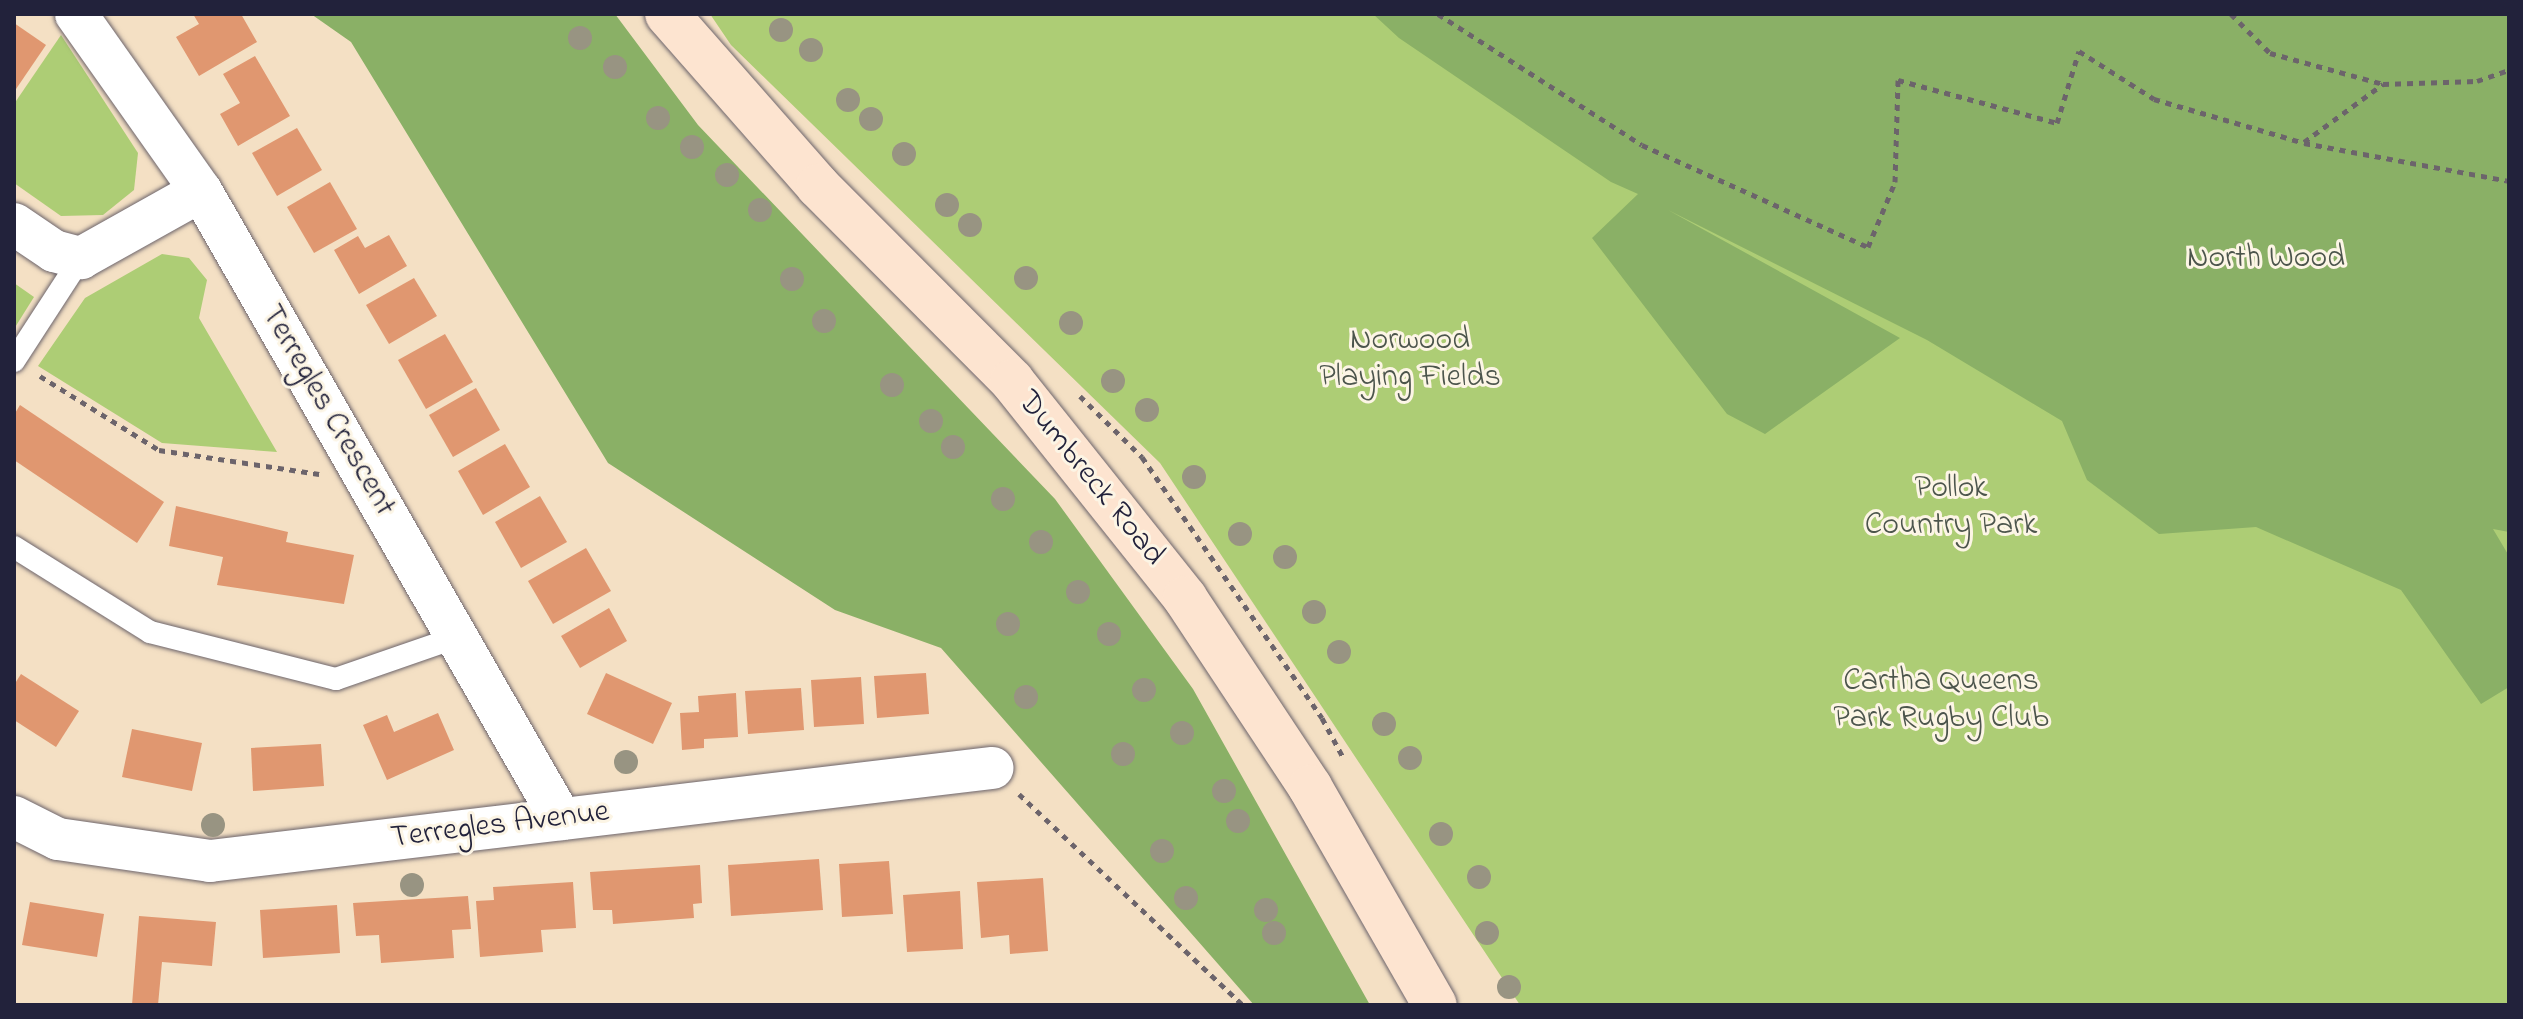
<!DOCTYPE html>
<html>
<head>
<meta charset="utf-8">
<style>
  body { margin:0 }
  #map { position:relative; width:2523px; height:1019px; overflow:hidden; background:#f4e0c4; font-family:"Indie Flower",sans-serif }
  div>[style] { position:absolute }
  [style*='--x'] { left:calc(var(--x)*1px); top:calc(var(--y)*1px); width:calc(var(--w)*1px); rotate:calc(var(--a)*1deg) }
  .green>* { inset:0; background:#adcd75 }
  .forest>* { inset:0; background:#8ab066 }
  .building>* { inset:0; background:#e09770 }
  .path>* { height:5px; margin-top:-2.5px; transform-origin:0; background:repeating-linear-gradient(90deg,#6c646b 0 6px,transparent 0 12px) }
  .roads { filter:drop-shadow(0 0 2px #6c646b) drop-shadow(0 0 2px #6c646b) }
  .lane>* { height:22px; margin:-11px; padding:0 11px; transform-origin:11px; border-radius:11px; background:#fff }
  .street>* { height:42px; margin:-21px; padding:0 21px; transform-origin:21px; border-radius:21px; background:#fff }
  .secondary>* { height:44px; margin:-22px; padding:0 22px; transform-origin:22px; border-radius:22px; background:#fde4d0 }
  .trees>* { width:24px; height:24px; margin:-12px; border-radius:50%; background:#989482 }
  span { translate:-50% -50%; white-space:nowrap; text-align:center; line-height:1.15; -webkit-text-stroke:6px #fcf5e5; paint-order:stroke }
  .park-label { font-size:32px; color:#4c554c }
  .street-label { font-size:32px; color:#22223b }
  .frame { position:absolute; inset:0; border:16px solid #22223b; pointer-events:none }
</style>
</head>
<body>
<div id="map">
  <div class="green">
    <i style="clip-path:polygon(710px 14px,2509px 14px,2509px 1005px,1520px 1005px,1160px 463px,731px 45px)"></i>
    <i style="clip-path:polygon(61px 35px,138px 153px,134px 190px,103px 215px,61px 216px,14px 183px,14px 104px)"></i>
    <i style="clip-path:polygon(162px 254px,189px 258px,207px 280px,199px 318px,277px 452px,162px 443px,38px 366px,85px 298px)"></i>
    <i style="clip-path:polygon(14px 283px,34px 297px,14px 329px)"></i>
  </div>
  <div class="forest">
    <i style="clip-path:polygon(311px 14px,615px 14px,698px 125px,1055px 499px,1193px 689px,1370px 1005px,1254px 1005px,941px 648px,835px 610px,608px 463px,351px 42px)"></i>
    <i style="clip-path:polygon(1373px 14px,2509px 14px,2509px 532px,2493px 529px,2509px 556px,2509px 687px,2481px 704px,2401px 590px,2256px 527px,2159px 534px,2087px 480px,2062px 421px,1927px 340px,1668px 210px,1900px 338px,1765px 434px,1727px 414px,1592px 238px,1638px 194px,1611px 182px,1399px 38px)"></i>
  </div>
  <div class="building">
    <i style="clip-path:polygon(193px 14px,241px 14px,257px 42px,199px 76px,176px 37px,199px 24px)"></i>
    <i style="clip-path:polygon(14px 23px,46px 45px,14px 92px)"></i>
    <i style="clip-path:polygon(255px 56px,290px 116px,238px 146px,220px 114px,240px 103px,223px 74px)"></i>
    <i style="clip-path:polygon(297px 128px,322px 170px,277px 196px,252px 153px)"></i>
    <i style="clip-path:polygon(330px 182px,357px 229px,314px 253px,287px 207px)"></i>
    <i style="clip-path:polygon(389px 235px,407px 266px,359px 294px,334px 250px,358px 236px,365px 248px)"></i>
    <i style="clip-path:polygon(414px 278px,437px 316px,389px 344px,366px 305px)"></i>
    <i style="clip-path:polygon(445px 334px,473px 382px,426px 409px,398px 360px)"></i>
    <i style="clip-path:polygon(476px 388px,500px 430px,453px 457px,429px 415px)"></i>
    <i style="clip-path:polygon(20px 405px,164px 502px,137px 543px,14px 460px,14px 415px)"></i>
    <i style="clip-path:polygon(505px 444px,530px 487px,483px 515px,458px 471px)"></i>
    <i style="clip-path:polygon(540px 496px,567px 542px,521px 568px,495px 522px)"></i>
    <i style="clip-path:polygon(176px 506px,288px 532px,286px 542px,354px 555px,344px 604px,217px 585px,223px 557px,169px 546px)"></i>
    <i style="clip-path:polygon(586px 548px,611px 591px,553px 624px,528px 581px)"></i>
    <i style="clip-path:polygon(609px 608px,627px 641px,580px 668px,561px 636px)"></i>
    <i style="clip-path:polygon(606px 673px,672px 703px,653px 744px,587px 714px)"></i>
    <i style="clip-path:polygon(926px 673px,929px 714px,877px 718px,874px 676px)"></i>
    <i style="clip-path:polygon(21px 674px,79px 711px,56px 747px,14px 720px,14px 685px)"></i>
    <i style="clip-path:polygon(861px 677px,864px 724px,814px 727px,811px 680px)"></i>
    <i style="clip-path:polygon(801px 688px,804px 730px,748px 734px,745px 691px)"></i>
    <i style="clip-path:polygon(736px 693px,738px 737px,704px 739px,704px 748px,682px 750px,680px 713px,699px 712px,698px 696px)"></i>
    <i style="clip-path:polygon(438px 713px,454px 750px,387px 780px,363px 725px,387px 715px,394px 732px)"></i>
    <i style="clip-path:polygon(132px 729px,202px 743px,192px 791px,122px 777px)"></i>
    <i style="clip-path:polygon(321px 744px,324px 786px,253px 791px,251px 748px)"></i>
    <i style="clip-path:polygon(819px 859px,823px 910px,731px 916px,728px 865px)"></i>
    <i style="clip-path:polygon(889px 861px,893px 914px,842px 917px,839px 864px)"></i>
    <i style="clip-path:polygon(700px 865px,702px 903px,693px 904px,694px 918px,613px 924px,612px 910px,593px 910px,590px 872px)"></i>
    <i style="clip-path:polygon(1043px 878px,1048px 951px,1010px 954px,1009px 935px,981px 938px,977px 882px)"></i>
    <i style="clip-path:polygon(573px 882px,576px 928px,541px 930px,543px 952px,480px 957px,476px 901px,494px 900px,493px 887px)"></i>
    <i style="clip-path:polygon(960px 891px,963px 949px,907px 952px,903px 895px)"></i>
    <i style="clip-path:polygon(468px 896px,471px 929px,452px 930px,454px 958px,381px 963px,379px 935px,356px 936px,353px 903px)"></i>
    <i style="clip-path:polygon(30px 902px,104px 914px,97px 957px,22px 945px)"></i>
    <i style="clip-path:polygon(337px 905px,340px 953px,263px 958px,260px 910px)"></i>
    <i style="clip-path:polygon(139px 916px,216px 922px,212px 966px,162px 962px,158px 1005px,132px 1005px)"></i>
  </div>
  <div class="path">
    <i style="--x:1438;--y:14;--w:242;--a:32.7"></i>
    <i style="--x:1642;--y:145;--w:248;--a:24.3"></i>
    <i style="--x:1868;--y:247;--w:70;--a:-67.4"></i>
    <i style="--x:1895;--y:182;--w:102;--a:-88.3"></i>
    <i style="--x:1898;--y:80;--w:165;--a:15.1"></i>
    <i style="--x:2057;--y:123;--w:75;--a:-73"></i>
    <i style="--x:2079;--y:51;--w:89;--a:32.6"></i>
    <i style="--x:2154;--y:99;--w:156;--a:16.3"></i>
    <i style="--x:2304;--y:143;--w:208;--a:10.5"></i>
    <i style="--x:2231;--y:14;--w:55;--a:45"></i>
    <i style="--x:2270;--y:53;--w:117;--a:15.3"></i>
    <i style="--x:2383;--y:84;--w:94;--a:-1.8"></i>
    <i style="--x:2477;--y:81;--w:34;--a:-19"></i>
    <i style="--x:2304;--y:142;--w:98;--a:-36.3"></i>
    <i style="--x:40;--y:376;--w:140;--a:31.9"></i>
    <i style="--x:159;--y:450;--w:162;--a:8.5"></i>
    <i style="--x:1080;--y:396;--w:87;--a:44.5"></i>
    <i style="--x:1142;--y:457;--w:317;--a:55.4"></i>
    <i style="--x:1322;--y:718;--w:47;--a:61.8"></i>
    <i style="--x:1019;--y:794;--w:308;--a:43.3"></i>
  </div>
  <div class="roads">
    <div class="lane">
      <i style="--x:14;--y:361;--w:123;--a:-57"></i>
      <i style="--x:14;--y:547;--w:160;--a:32"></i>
      <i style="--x:150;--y:632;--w:192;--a:14.2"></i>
      <i style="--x:336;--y:679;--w:128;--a:-19.1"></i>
    </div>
    <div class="street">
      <i style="--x:76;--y:14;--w:217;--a:54.8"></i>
      <i style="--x:201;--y:191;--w:724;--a:60.18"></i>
      <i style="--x:14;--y:224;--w:48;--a:34"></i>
      <i style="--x:54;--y:251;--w:28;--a:15"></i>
      <i style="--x:81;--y:258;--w:137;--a:-29.2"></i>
      <i style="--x:14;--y:817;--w:49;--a:26.6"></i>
      <i style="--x:58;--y:839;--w:154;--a:8.2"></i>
      <i style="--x:210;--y:861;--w:788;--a:-6.78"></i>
    </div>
    <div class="secondary">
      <i style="--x:667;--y:14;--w:229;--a:48.7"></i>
      <i style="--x:818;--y:186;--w:275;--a:45.1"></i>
      <i style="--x:1012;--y:381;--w:278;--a:51.4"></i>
      <i style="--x:1185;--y:598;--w:227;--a:56.5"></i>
      <i style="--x:1310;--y:787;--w:251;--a:60.2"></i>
    </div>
  </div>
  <div class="trees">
    <i style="left:781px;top:30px"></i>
    <i style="left:580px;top:38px"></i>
    <i style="left:811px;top:50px"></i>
    <i style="left:615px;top:67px"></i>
    <i style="left:848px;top:100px"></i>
    <i style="left:658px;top:118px"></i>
    <i style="left:871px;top:119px"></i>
    <i style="left:692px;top:147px"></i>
    <i style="left:904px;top:154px"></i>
    <i style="left:727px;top:175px"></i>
    <i style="left:947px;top:205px"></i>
    <i style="left:760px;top:210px"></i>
    <i style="left:970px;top:225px"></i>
    <i style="left:1026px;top:278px"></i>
    <i style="left:792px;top:279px"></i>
    <i style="left:824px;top:321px"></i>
    <i style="left:1071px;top:323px"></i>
    <i style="left:1113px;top:381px"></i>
    <i style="left:892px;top:385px"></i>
    <i style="left:1147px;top:410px"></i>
    <i style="left:931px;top:421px"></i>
    <i style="left:953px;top:447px"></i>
    <i style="left:1194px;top:477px"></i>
    <i style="left:1003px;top:499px"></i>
    <i style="left:1240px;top:534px"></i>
    <i style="left:1041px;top:542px"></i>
    <i style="left:1285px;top:557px"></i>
    <i style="left:1078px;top:592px"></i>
    <i style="left:1314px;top:612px"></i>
    <i style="left:1008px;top:624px"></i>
    <i style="left:1109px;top:634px"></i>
    <i style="left:1339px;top:652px"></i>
    <i style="left:1144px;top:690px"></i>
    <i style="left:1026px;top:697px"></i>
    <i style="left:1384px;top:724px"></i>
    <i style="left:1182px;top:733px"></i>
    <i style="left:1123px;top:754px"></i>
    <i style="left:1410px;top:758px"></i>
    <i style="left:626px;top:762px"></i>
    <i style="left:1224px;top:791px"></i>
    <i style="left:1238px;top:821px"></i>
    <i style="left:213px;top:825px"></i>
    <i style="left:1441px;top:834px"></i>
    <i style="left:1162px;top:851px"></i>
    <i style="left:1479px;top:877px"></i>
    <i style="left:412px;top:885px"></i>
    <i style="left:1186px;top:898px"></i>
    <i style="left:1266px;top:910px"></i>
    <i style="left:1274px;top:933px"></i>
    <i style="left:1487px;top:933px"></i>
    <i style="left:1509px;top:987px"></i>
  </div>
  <div class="park-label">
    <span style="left:2266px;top:259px">North Wood</span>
    <span style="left:1410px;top:360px">Norwood<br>Playing Fields</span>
    <span style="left:1951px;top:508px">Pollok<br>Country Park</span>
    <span style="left:1941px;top:701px">Cartha Queens<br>Park Rugby Club</span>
  </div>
  <div class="street-label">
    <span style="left:327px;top:411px;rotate:60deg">Terregles Crescent</span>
    <span style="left:1090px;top:479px;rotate:51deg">Dumbreck Road</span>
    <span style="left:500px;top:826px;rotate:-7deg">Terregles Avenue</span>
  </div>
  <div class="frame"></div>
</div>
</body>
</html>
